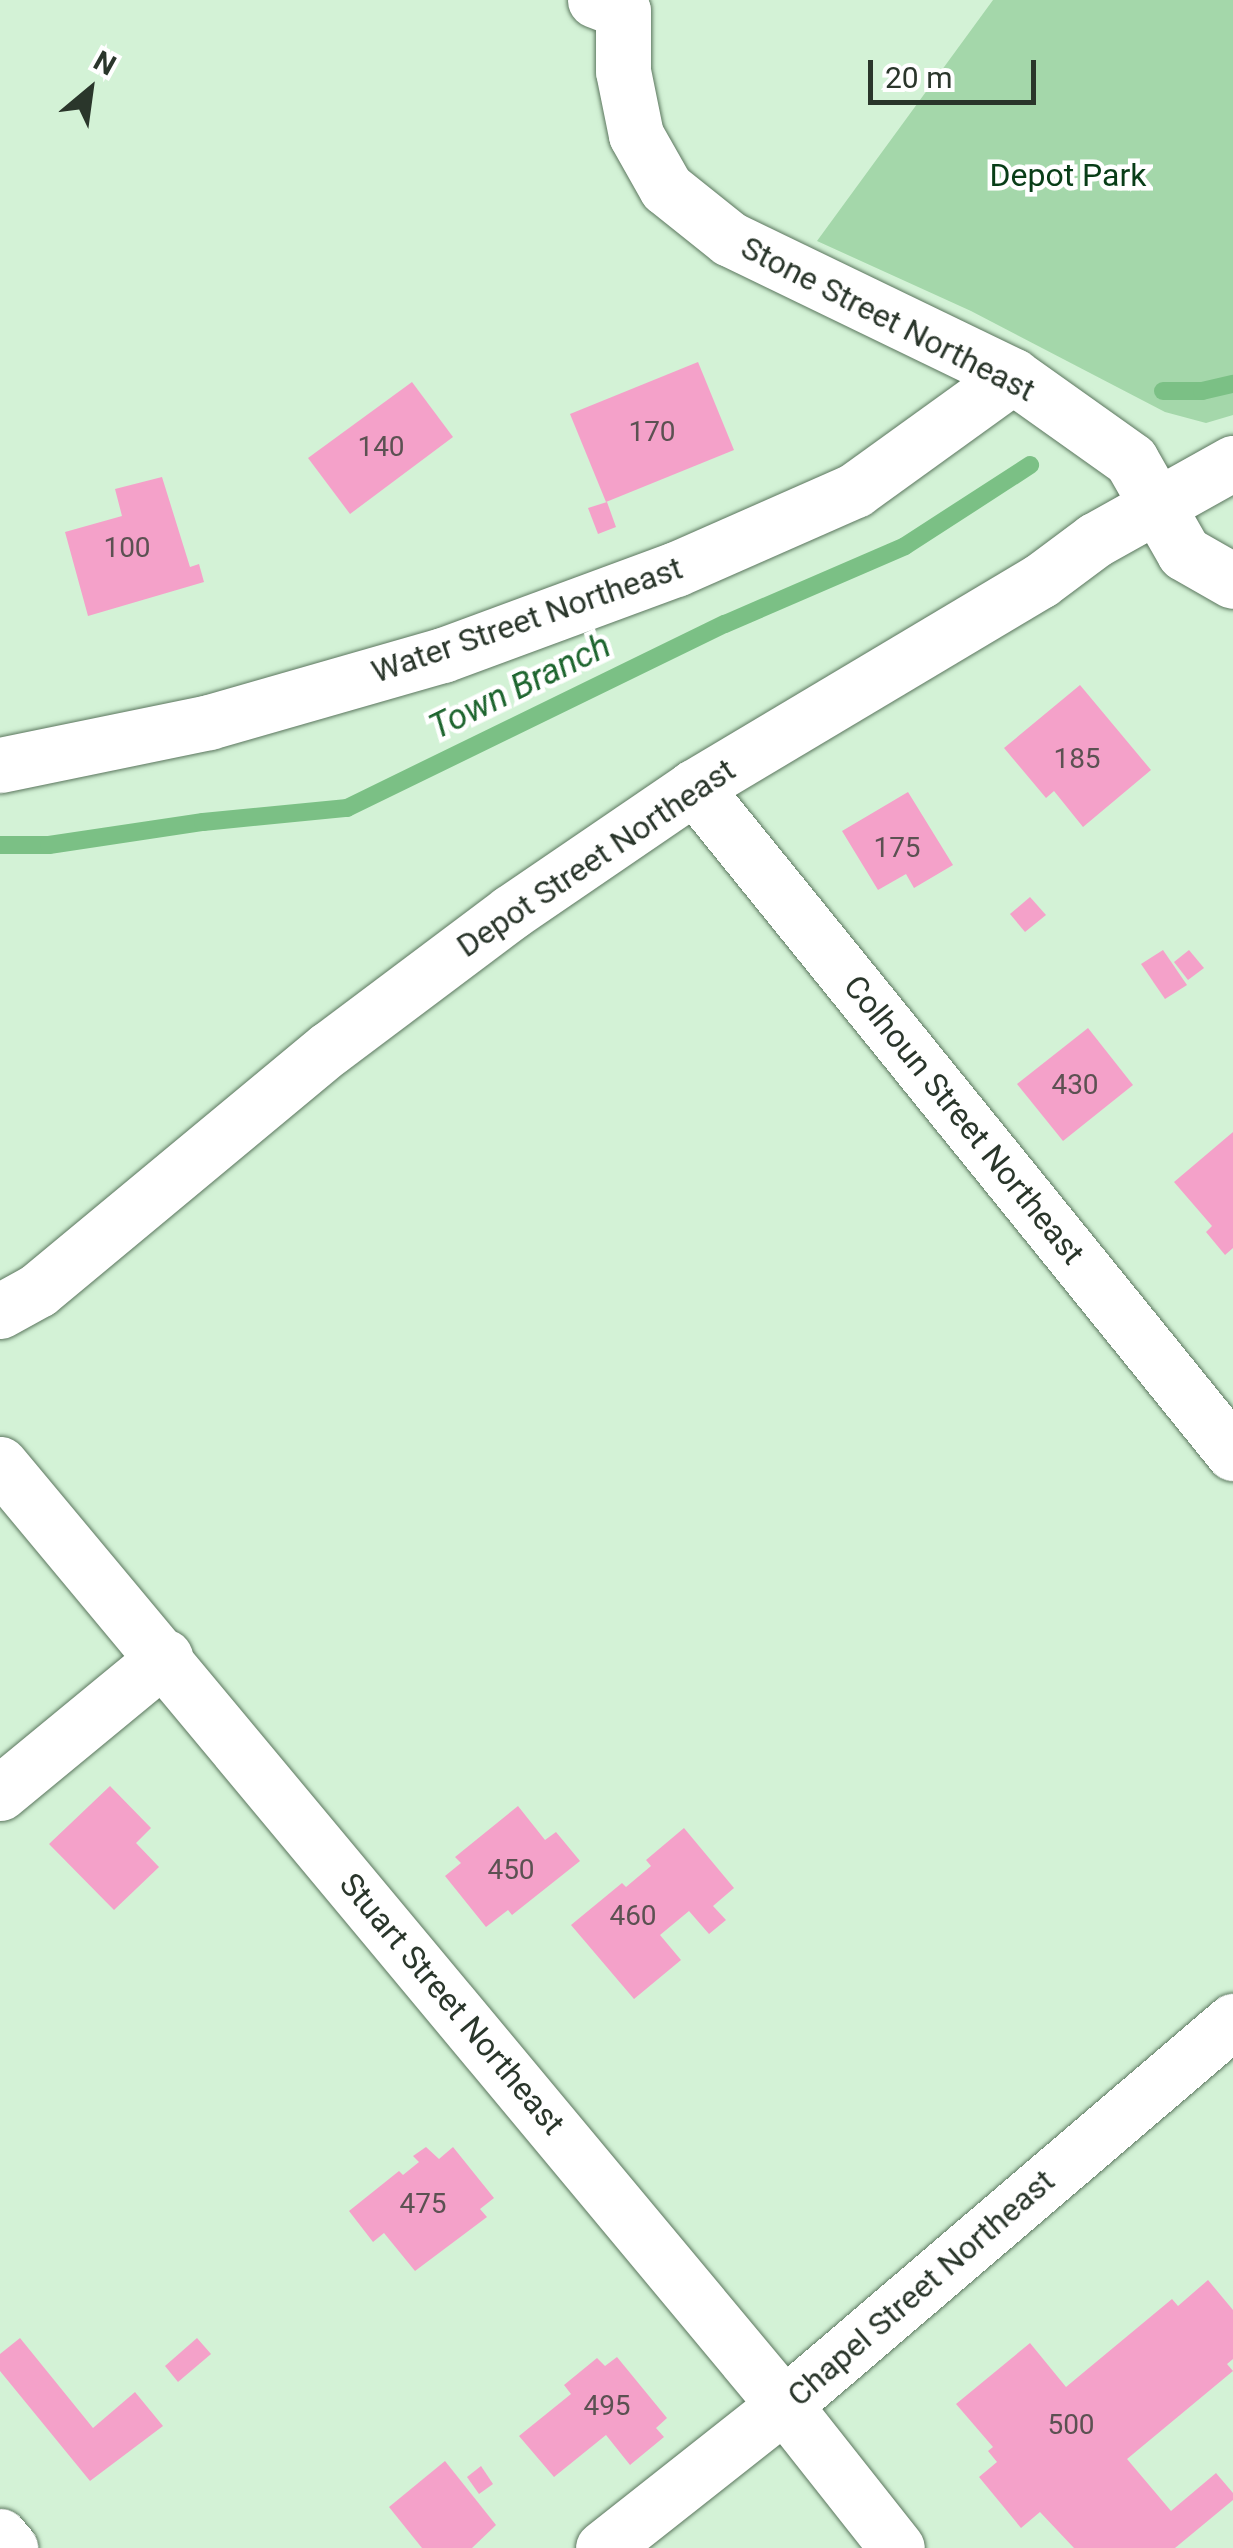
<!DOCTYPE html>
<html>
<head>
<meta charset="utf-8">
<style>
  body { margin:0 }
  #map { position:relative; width:1233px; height:2548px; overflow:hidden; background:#d3f2d6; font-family:Roboto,sans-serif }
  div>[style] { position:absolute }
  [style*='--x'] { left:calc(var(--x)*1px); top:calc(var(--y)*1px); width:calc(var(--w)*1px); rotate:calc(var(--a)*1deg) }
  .green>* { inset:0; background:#a4d7aa }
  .stream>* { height:18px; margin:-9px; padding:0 9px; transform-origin:9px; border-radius:9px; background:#7bc085 }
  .building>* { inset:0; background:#f4a1c9 }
  .roads { filter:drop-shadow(0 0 2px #5b765e) drop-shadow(0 0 2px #5b765e) }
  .minor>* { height:55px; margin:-27.5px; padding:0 27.5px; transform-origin:27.5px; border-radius:27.5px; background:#fff }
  span { translate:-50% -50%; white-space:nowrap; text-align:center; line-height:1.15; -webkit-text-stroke:9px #fff; paint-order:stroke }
  .number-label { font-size:28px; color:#5c5152 }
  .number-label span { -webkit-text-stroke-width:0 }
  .park-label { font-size:32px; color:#083d17 }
  .street-label { font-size:32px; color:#2a362b }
  .water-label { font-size:35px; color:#1d652e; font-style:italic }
  .north { position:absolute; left:40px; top:40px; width:100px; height:100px; -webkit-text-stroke:8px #fff; paint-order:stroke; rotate:29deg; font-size:28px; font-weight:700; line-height:40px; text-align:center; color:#2a362b }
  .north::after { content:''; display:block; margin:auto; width:35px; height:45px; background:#2a362b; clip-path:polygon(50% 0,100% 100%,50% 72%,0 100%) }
  .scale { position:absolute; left:868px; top:60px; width:168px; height:45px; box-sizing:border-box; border:5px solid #2a362b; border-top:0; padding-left:12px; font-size:30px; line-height:35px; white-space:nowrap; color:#2a362b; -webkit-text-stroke:8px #fff; paint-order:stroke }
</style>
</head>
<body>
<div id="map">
  <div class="green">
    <i style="clip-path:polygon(993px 0,1233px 0,1233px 415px,1206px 423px,1165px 412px,971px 311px,817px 241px)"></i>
  </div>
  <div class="stream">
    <i style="--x:1163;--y:391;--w:39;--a:0"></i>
    <i style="--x:1202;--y:391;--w:32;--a:-13"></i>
    <i style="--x:0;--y:845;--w:49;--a:0"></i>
    <i style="--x:49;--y:845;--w:156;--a:-8.5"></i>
    <i style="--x:203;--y:822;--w:145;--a:-5.6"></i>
    <i style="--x:347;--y:808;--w:420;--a:-26"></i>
    <i style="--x:725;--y:624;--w:196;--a:-23.4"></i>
    <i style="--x:905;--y:546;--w:149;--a:-32.9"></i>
  </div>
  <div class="building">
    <i style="clip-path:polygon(698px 362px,734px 450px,606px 502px,570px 414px)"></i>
    <i style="clip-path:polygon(412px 382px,453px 437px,350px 514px,308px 458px)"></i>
    <i style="clip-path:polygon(162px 477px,190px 567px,199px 564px,204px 582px,88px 616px,65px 532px,122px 516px,115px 489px)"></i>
    <i style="clip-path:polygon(607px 502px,616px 527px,598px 534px,588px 508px)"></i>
    <i style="clip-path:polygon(1080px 685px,1151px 770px,1083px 827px,1054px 791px,1046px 798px,1004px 748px)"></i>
    <i style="clip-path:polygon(908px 792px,953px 865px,914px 888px,906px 874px,878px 890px,842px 831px)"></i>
    <i style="clip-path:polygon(1030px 897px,1046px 915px,1025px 932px,1010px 914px)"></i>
    <i style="clip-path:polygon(1163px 950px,1187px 985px,1165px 999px,1141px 964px)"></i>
    <i style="clip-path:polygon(1189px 950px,1204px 968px,1188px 980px,1174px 962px)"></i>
    <i style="clip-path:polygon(1088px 1028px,1133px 1085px,1063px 1141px,1017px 1084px)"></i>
    <i style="clip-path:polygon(1233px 1132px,1233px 1248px,1225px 1255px,1206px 1232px,1212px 1226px,1174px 1182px)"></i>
    <i style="clip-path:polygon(110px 1786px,151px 1828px,136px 1843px,159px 1867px,114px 1910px,49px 1844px)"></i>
    <i style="clip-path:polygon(518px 1806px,545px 1840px,556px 1832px,580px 1861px,512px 1915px,508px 1910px,486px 1927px,445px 1876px,461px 1863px,455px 1857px)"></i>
    <i style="clip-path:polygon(684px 1828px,734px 1888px,713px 1906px,726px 1920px,709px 1934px,689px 1911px,660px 1935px,681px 1960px,634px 1999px,571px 1925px,622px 1883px,626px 1887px,651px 1866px,646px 1860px)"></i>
    <i style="clip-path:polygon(426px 2147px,439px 2159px,453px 2147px,494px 2198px,480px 2209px,487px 2217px,415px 2271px,384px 2233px,373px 2242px,349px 2211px,399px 2171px,403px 2175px,419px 2162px,413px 2156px)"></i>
    <i style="clip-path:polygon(1208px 2280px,1233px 2310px,1233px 2359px,1227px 2364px,1233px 2371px,1127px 2459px,1171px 2511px,1216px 2473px,1233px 2493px,1233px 2500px,1175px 2548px,1074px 2548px,1040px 2512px,1021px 2528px,979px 2477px,997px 2462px,988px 2451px,993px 2447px,956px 2404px,1030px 2343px,1066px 2387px,1172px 2299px,1178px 2306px)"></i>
    <i style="clip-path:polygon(20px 2338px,93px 2428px,135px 2392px,163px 2426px,90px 2481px,0 2371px,0 2354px)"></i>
    <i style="clip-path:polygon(197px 2338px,211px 2354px,178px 2382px,165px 2366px)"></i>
    <i style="clip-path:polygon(617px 2357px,667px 2418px,656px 2428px,664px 2437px,630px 2465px,606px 2435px,554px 2477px,519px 2436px,571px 2394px,564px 2385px,597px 2358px,605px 2366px)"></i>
    <i style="clip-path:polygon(445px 2461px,496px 2525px,472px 2548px,422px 2548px,389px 2507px)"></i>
    <i style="clip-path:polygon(481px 2466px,493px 2484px,479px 2494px,467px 2477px)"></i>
  </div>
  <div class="roads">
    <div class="minor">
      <i style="--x:595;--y:0;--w:30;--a:21"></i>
      <i style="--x:623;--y:11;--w:60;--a:90"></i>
      <i style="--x:623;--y:71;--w:65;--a:78.5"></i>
      <i style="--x:636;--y:135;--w:61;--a:60.5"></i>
      <i style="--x:666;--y:188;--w:82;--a:38.6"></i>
      <i style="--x:730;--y:239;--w:314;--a:25.8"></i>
      <i style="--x:1013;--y:376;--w:145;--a:35.4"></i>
      <i style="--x:1131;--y:460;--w:107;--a:60.3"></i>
      <i style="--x:1184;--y:553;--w:56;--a:29.7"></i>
      <i style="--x:0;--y:765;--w:213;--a:-11.6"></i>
      <i style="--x:209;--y:722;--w:243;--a:-16"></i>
      <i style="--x:443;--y:655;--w:248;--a:-20.3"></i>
      <i style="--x:676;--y:569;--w:196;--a:-23.8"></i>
      <i style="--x:855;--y:490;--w:195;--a:-35.8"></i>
      <i style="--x:694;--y:787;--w:857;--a:51.02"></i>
      <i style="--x:0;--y:1311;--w:43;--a:-28.9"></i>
      <i style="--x:38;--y:1290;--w:379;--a:-39.7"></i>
      <i style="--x:330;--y:1048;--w:226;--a:-36.9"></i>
      <i style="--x:511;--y:912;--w:222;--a:-34.3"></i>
      <i style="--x:694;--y:787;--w:403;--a:-30.8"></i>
      <i style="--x:1040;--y:581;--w:69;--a:-36.7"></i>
      <i style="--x:1095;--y:540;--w:158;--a:-29.2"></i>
      <i style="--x:0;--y:1464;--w:1225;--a:50.2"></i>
      <i style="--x:784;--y:2405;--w:182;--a:51.7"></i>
      <i style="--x:0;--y:1793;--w:214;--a:-39.5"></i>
      <i style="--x:0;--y:2536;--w:16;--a:50"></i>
      <i style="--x:603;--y:2548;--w:231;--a:-38.3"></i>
      <i style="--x:784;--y:2405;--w:591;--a:-40.54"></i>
    </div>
  </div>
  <div class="number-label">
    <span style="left:652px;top:432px">170</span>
    <span style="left:381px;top:447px">140</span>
    <span style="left:127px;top:548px">100</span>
    <span style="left:1077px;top:759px">185</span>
    <span style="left:897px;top:848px">175</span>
    <span style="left:1075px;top:1085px">430</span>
    <span style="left:511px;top:1870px">450</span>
    <span style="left:633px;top:1916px">460</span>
    <span style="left:423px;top:2204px">475</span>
    <span style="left:607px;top:2406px">495</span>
    <span style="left:1071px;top:2425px">500</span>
  </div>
  <div class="park-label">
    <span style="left:1068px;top:175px">Depot Park</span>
  </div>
  <div class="street-label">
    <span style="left:888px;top:319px;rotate:27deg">Stone Street Northeast</span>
    <span style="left:527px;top:620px;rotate:-19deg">Water Street Northeast</span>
    <span style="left:596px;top:858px;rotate:-34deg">Depot Street Northeast</span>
    <span style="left:964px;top:1120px;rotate:51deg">Colhoun Street Northeast</span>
    <span style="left:452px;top:2004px;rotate:50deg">Stuart Street Northeast</span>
    <span style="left:921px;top:2288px;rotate:-41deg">Chapel Street Northeast</span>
  </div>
  <div class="water-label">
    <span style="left:520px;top:687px;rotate:-26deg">Town Branch</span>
  </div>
  <div class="north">N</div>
  <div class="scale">20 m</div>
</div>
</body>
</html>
